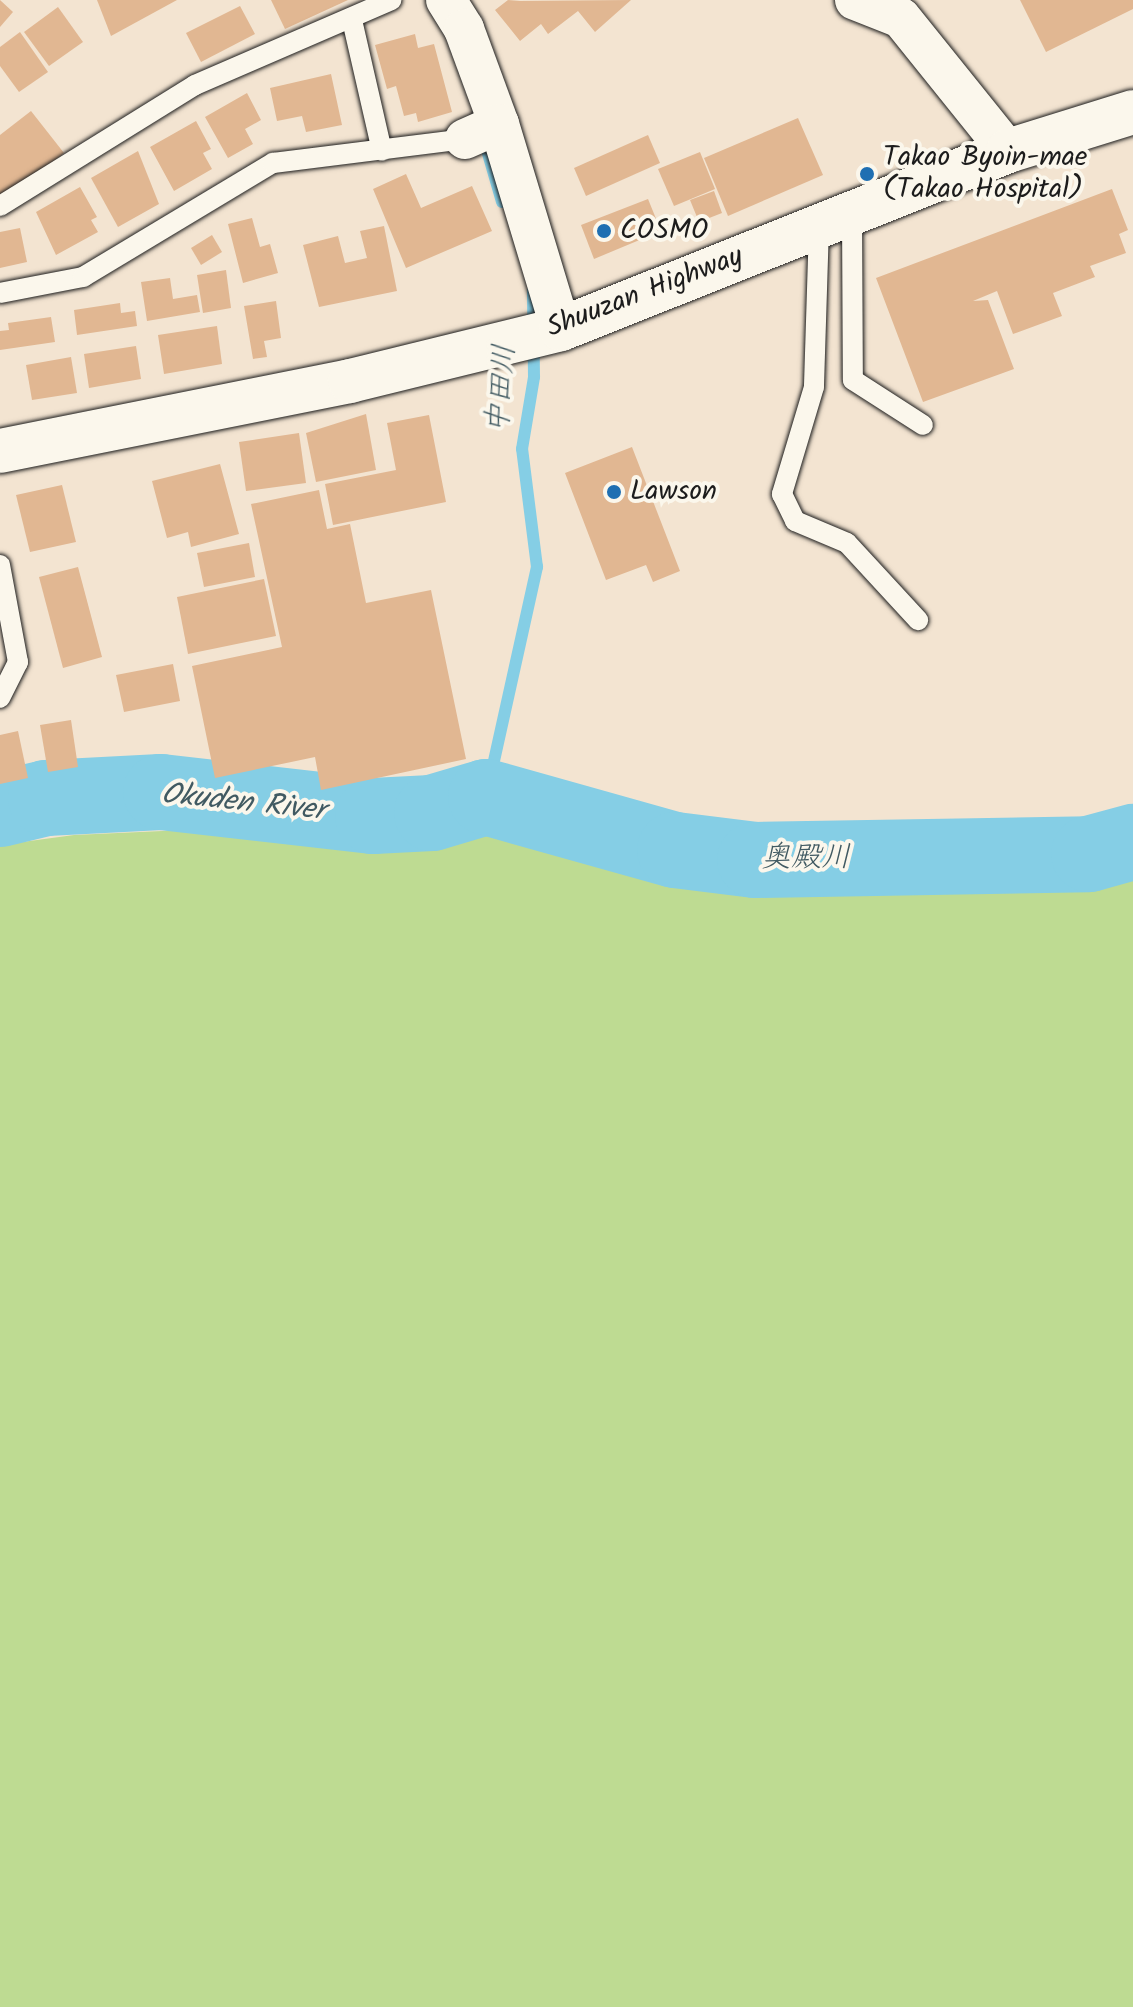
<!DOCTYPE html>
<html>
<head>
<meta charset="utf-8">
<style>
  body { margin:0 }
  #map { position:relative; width:1133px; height:2007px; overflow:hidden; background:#f3e4d1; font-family:Kalam,"Klee One",sans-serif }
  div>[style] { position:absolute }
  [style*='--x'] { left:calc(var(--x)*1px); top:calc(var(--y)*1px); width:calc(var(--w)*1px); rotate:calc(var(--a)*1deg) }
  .green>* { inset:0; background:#bedb92 }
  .stream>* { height:12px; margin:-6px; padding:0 6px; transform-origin:6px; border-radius:6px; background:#85cee5 }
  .river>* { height:76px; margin:-38px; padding:0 38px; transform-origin:38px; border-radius:38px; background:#85cee5 }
  .building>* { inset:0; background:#e1b792 }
  .roads { filter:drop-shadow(0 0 2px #1c1c1c) drop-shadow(0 0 2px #1c1c1c) }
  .service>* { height:20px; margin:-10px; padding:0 10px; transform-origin:10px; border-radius:10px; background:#fbf7ec }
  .minor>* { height:40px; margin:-20px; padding:0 20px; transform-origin:20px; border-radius:20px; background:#fbf7ec }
  .trunk>* { height:44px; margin:-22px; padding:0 22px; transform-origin:22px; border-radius:22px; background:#fbf7ec }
  .dots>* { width:22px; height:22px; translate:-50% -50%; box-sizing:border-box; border:4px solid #fbf7ec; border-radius:50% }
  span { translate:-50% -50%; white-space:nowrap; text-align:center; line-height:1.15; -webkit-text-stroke:8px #fbf7ec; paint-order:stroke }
  .poi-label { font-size:28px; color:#1c1c1c }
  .left { translate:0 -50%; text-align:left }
  .street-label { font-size:28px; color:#1c1c1c }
  .water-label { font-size:30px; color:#415a62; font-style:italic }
</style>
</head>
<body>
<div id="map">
  <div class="green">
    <i style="clip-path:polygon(424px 819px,1091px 870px,1133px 844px,1133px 2007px,0 2007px,0 845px,74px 835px)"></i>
  </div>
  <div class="stream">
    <i style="--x:487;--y:150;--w:54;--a:73.9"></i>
    <i style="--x:486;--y:797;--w:236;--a:-77.5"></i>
    <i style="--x:537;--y:567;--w:119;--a:-97.2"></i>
    <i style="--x:522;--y:449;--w:73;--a:-80.5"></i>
    <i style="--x:534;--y:377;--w:86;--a:-90.7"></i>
  </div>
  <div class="river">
    <i style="--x:0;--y:809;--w:47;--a:-13.4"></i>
    <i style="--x:46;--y:798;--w:115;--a:-3"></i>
    <i style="--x:161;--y:792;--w:213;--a:6.5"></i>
    <i style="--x:373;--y:816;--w:59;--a:-2.9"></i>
    <i style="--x:432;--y:813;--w:56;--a:-16.5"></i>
    <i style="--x:486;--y:797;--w:196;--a:15.7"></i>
    <i style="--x:675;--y:850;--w:81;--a:7.1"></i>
    <i style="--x:755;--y:860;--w:334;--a:-1"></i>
    <i style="--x:1089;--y:854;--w:46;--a:-15.3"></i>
  </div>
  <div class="building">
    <i style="clip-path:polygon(0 0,13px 12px,0 27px)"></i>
    <i style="clip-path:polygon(97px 0,177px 0,111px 36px)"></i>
    <i style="clip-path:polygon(271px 0,348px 0,285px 29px)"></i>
    <i style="clip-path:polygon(508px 0,520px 1px,631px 0,595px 32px,578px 11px,548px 34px,541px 24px,520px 41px,495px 10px)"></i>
    <i style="clip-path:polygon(1020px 0,1133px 0,1133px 9px,1046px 52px)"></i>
    <i style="clip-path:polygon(240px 6px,255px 34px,201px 62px,186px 33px)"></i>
    <i style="clip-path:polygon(58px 7px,83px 42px,49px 66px,24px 32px)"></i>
    <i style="clip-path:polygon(20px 32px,48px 72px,19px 92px,0 66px,0 47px)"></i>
    <i style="clip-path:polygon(415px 34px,418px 48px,434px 44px,452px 112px,418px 122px,416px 113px,404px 116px,396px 86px,387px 89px,375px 45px)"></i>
    <i style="clip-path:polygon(331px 74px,342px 125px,306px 132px,302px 116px,277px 121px,270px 88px)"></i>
    <i style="clip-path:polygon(247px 93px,261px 120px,245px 129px,253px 144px,228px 158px,205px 117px)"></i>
    <i style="clip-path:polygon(31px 111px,64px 153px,0 203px,0 135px)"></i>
    <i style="clip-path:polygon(798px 118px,823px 175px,728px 216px,704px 158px)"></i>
    <i style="clip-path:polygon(196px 121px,211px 149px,203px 153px,212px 169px,174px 191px,150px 147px)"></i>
    <i style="clip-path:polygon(648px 135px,660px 163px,586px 196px,574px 168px)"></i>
    <i style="clip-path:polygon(138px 151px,159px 204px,118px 227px,91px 178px)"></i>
    <i style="clip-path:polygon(700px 152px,715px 189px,674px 206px,658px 169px)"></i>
    <i style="clip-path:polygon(406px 174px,421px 208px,472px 186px,492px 231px,406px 268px,373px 189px)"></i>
    <i style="clip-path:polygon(80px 187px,97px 217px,91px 220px,98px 232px,56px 255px,36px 212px)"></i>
    <i style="clip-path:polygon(1112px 189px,1128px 230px,1119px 234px,1126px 253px,1090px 266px,1095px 277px,1053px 293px,1062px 316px,1013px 334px,997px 291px,973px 301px,988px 300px,1014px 369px,923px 402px,876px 278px)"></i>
    <i style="clip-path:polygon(714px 191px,722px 213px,699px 222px,690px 200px)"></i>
    <i style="clip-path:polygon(648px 199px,661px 231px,594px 259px,581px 225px)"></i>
    <i style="clip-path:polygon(252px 218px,260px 247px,270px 244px,278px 273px,243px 283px,228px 224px)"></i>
    <i style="clip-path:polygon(384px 226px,397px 291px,319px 307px,303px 245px,338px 236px,345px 263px,367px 258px,360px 231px)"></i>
    <i style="clip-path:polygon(20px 228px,27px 262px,0 268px,0 232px)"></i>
    <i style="clip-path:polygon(212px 235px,222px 252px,201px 265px,191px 248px)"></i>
    <i style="clip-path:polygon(226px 270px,231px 308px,203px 313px,197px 275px)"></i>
    <i style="clip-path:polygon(170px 278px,173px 299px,197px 295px,200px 312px,147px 321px,141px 282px)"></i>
    <i style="clip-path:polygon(276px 301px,281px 338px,264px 341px,267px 357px,253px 359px,244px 306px)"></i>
    <i style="clip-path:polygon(120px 303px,121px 313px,135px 311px,137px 326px,77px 335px,74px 310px)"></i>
    <i style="clip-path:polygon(51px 317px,55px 342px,0 350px,0 331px,9px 330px,8px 323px)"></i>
    <i style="clip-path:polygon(217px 326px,222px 364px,164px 374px,158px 335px)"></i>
    <i style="clip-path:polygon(136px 346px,141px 379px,89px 388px,84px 354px)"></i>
    <i style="clip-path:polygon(71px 357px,77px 393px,32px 400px,26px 365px)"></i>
    <i style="clip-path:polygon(366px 414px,376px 470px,316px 482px,306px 433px)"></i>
    <i style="clip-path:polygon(429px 415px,446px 502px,333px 525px,325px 484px,396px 470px,387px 423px)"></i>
    <i style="clip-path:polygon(299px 433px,306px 483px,246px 491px,239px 442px)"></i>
    <i style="clip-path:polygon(632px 447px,680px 571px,653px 582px,646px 565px,606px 580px,565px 473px)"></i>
    <i style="clip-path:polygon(220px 464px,239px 534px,191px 547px,188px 532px,167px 538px,152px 481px)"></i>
    <i style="clip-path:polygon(62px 485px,76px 542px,30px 552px,16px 495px)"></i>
    <i style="clip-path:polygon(319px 490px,327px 529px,350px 524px,366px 603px,431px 590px,466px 759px,321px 790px,315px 757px,215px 778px,192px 666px,282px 647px,251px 504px)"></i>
    <i style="clip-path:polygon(249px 543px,255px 577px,204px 587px,197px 553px)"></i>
    <i style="clip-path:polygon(78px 567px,102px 657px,63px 668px,39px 577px)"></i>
    <i style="clip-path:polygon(264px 579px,276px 636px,188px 654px,177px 597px)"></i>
    <i style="clip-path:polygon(173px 664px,180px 701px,124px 712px,116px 675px)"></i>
    <i style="clip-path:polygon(71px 720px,78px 767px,48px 772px,40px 725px)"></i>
    <i style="clip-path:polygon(18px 731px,28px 778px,0 784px,0 735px)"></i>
  </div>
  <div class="roads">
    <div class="service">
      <i style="--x:352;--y:20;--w:134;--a:77.1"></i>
      <i style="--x:0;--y:206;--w:229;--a:-31.8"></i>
      <i style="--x:195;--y:85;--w:214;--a:-23.4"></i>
      <i style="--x:852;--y:213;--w:167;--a:89.7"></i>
      <i style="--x:853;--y:380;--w:83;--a:32.7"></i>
      <i style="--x:819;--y:226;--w:161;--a:91.8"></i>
      <i style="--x:814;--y:387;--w:112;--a:106.7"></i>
      <i style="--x:782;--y:494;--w:30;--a:64"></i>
      <i style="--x:795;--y:521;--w:56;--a:22.9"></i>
      <i style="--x:847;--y:543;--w:105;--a:47.3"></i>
      <i style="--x:0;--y:293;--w:85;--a:-10.9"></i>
      <i style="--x:83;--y:277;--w:222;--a:-31"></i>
      <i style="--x:273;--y:163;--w:193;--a:-7.1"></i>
      <i style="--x:0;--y:565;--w:99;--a:79.5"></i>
      <i style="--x:18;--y:662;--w:40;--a:116.6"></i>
    </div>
    <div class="minor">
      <i style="--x:446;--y:0;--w:34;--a:58"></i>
      <i style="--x:464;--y:29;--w:101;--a:69.8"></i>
      <i style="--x:499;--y:124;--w:214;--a:73.2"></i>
      <i style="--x:855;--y:0;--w:49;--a:21.4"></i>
      <i style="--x:901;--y:18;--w:171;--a:51.2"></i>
      <i style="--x:465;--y:139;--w:37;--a:-24"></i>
    </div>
    <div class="trunk">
      <i style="--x:0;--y:451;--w:357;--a:-11.3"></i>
      <i style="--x:350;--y:381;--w:217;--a:-13.8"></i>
      <i style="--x:561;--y:329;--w:481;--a:-21.7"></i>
      <i style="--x:1008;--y:151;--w:131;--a:-17.3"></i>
    </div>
  </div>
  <div class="dots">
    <i style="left:867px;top:174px;background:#1f6fb2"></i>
    <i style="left:604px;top:231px;background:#1f6fb2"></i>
    <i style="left:614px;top:492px;background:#1f6fb2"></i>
  </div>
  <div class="poi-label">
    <span class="left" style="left:883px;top:174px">Takao Byoin-mae<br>(Takao Hospital)</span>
    <span class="left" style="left:620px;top:231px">COSMO</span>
    <span class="left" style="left:630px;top:492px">Lawson</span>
  </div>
  <div class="street-label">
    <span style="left:645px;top:293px;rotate:-21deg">Shuuzan Highway</span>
  </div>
  <div class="water-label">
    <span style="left:502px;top:389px;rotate:-85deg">中田川</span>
    <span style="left:243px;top:803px;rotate:6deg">Okuden River</span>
    <span style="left:806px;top:858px">奥殿川</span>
  </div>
</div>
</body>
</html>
